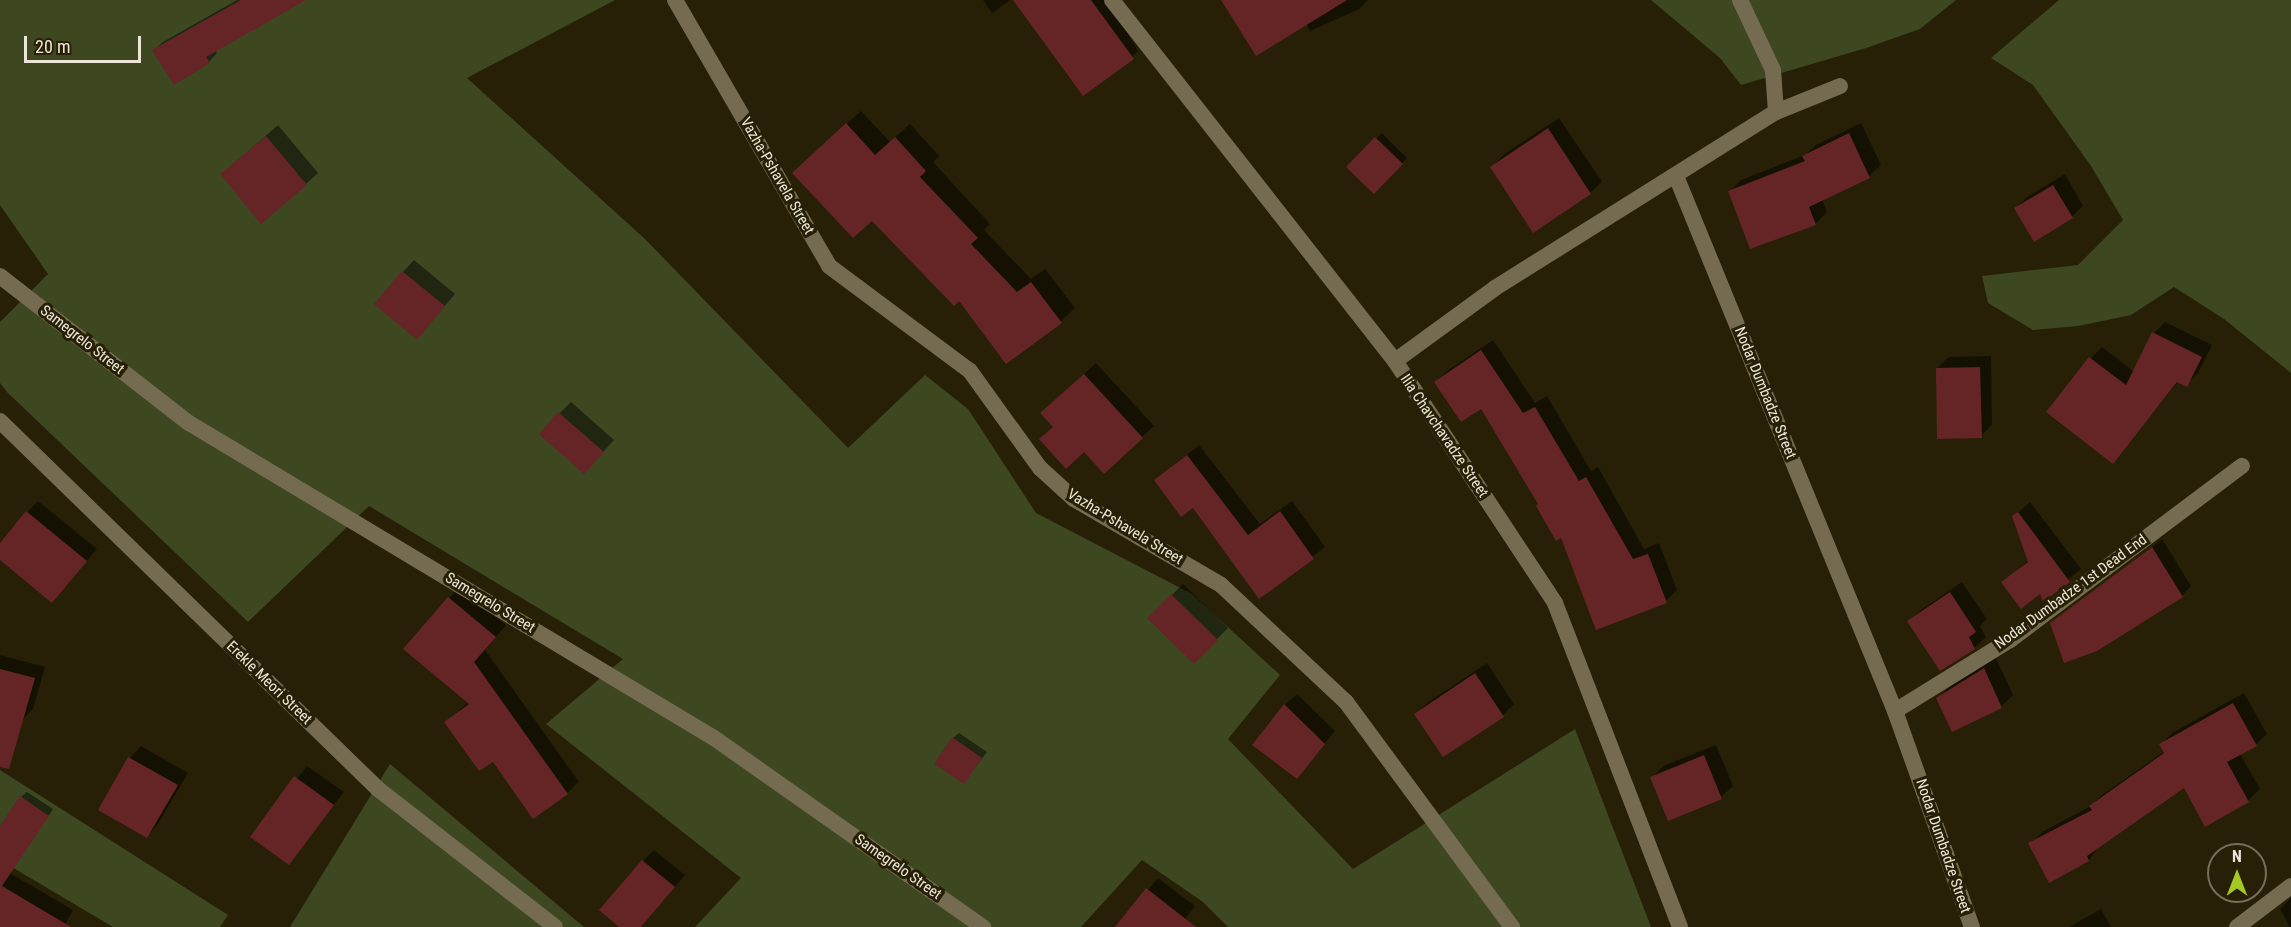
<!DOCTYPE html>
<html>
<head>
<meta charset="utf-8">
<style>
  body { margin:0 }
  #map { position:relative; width:2291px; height:927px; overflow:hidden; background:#272007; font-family:"Roboto Condensed",sans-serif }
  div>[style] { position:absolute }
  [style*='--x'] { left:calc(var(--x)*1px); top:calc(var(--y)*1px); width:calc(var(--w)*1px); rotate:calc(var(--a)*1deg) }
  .green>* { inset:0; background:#3d4820 }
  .shadow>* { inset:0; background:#0007 }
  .building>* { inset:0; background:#652527 }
  .minor>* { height:16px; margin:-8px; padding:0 8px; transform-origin:8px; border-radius:8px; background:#746b50 }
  span { translate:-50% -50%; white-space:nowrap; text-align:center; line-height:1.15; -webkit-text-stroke:6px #272007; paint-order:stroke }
  .street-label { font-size:15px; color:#ebe6d7 }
  .north { position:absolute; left:2207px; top:843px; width:60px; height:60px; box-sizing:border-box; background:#272007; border:2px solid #756f5a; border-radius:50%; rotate:0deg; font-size:16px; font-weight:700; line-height:24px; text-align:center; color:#ebe6d7 }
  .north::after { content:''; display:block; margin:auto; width:21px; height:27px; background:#a4c824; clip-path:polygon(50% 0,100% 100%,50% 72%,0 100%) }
  .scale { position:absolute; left:24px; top:36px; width:117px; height:27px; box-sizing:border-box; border:3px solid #ebe6d7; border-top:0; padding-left:8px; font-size:18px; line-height:21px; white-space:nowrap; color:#ebe6d7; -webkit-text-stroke:4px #272007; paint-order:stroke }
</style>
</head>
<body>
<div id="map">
  <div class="green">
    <i style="clip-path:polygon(0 0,615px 0,467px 78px,645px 239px,848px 448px,925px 375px,968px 409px,1036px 513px,1192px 594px,1280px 675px,1228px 739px,1353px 869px,1575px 729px,1651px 927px,1228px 927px,1203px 902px,1142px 860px,1081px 927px,695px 927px,741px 878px,546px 724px,623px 659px,369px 506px,248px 622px,7px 392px,0 383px,0 322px,48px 274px,0 205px)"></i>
    <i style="clip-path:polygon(1651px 0,1956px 0,1920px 29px,1866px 48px,1741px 85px,1720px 58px)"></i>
    <i style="clip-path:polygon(2059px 0,2291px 0,2291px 373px,2224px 319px,2174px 287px,2131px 315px,2078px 326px,2033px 330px,1988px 303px,1982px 276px,2078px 265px,2123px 220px,2091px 166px,2033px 85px,1991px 58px)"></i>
    <i style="clip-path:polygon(390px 764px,584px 927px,290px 927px)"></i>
    <i style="clip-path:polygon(0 770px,228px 915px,220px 927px,113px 927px,0 860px)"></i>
  </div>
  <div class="shadow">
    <i style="clip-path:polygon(237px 0,299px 0,215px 50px,217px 53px,209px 62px,154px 50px,163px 42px)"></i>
    <i style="clip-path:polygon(983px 0,1010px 0,992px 13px)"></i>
    <i style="clip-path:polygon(1015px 0,1109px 0,1138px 51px,1126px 63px)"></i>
    <i style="clip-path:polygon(1240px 0,1368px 0,1359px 9px,1310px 31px,1306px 23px)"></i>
    <i style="clip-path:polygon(861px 111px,890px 142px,910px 124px,939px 156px,933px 162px,990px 224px,984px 230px,1031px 279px,1045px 269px,1075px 308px,1061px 321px,960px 299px,808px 159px)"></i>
    <i style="clip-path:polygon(1559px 118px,1602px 182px,1590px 193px,1492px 167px,1503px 155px)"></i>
    <i style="clip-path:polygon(1861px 123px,1881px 165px,1869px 176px,1822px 199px,1827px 212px,1815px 224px,1730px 191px,1741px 180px,1805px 155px,1816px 145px)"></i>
    <i style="clip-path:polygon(278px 125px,318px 173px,306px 184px,222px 174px)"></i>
    <i style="clip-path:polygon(1382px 133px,1407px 158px,1374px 192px,1348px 167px)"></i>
    <i style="clip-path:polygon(2065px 174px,2083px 206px,2072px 217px,2016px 208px,2027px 197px)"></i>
    <i style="clip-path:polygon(414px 260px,455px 294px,417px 338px,403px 272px)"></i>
    <i style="clip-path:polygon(2165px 322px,2212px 345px,2198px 373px,2186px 385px,2179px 381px,2113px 462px,2091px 358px,2102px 347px,2134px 372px,2154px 333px)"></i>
    <i style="clip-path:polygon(1493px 340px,1535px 403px,1547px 396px,1591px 471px,1598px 467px,1644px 549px,1659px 543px,1677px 590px,1666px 601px,1561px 536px,1482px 406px,1436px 382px,1447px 371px)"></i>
    <i style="clip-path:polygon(1991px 356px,1992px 425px,1981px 436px,1937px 368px,1949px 357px)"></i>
    <i style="clip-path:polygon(1096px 363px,1154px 426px,1104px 472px,1084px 450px,1041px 439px,1054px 426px,1054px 402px)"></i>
    <i style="clip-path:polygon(571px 402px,614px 440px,595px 461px,559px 414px)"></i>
    <i style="clip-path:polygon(1199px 445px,1260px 524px,1292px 501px,1325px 547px,1259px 597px,1193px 506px,1156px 480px)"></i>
    <i style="clip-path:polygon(38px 501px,97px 549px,52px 601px,27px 512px)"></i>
    <i style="clip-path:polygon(2030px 502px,2081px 569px,2043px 600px,2040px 592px,2003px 582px,2029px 560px,2014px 516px)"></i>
    <i style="clip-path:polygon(2162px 539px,2191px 586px,2182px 596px,2052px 624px)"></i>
    <i style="clip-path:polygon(1962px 582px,1987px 619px,1980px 626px,1986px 637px,1974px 648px,1909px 621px,1921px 610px)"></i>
    <i style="clip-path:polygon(1183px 584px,1228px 628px,1194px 662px,1149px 618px)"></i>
    <i style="clip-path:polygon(460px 586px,506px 625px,485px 650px,579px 782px,567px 793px,493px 760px,446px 722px,469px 702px,449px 598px)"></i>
    <i style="clip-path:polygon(0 655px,45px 667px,33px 709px,22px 720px,0 714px)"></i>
    <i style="clip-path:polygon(1996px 658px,2013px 695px,2001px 707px,1937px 699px,1949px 687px)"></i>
    <i style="clip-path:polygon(1487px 663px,1514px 704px,1503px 715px,1443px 755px,1416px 714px,1427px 703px)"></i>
    <i style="clip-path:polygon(2244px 693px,2267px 734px,2256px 745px,2240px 754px,2260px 789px,2248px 801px,2184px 786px,2099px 847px,2089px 860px,2030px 844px,2042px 832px,2091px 806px,2102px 795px,2165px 751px,2161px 744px,2172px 733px)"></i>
    <i style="clip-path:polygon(1297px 694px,1335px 731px,1297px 777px,1285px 705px)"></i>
    <i style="clip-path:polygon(959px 733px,987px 752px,964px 782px,953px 738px)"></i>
    <i style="clip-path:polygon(1716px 745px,1733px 786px,1721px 797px,1652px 778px,1663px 766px)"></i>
    <i style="clip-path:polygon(141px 746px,188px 773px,158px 824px,147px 836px,100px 809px,130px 758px)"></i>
    <i style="clip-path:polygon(307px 766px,344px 792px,288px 863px,252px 837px)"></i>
    <i style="clip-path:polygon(27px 792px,53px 809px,30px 843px,21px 797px)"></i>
    <i style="clip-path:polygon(654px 850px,685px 875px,641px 927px,622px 927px,643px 861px)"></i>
    <i style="clip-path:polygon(8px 872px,73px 910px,64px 927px,0 927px,0 881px)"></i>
    <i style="clip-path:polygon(1158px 878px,1195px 906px,1179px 927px,1117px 927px)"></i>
    <i style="clip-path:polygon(2291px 898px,2291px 927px,2290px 927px,2280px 909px)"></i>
    <i style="clip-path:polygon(2101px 909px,2111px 927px,2069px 927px)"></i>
  </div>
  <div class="building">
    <i style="clip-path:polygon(241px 0,306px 0,206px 57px,210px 63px,174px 85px,152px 50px)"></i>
    <i style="clip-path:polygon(1013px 0,1091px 0,1134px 59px,1083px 96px)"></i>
    <i style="clip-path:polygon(1221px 0,1347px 0,1256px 56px)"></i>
    <i style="clip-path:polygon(846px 123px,875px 155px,895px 137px,926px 171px,920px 177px,978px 238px,971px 244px,1017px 292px,1031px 282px,1062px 323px,1006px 364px,959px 301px,954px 306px,872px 221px,853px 238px,792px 173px)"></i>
    <i style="clip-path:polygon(1548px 128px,1591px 194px,1533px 233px,1490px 167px)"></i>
    <i style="clip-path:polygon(1849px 133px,1870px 178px,1809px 207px,1816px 225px,1750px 249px,1728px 191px,1805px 161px,1802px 156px)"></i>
    <i style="clip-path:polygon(266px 136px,307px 185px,261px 224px,220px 174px)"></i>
    <i style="clip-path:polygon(1375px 137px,1403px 164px,1374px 194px,1346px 167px)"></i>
    <i style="clip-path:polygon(2053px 185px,2073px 218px,2034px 242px,2014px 208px)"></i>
    <i style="clip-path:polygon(402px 271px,445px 306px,417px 340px,374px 304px)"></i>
    <i style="clip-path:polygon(2152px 332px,2202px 357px,2187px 387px,2177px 382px,2113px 464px,2046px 412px,2089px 357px,2126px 385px)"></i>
    <i style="clip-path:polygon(1481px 350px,1523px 413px,1535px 407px,1579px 481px,1586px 477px,1633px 559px,1648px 554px,1667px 603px,1596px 630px,1561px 538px,1556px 541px,1536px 506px,1538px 504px,1481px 409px,1461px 422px,1434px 382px)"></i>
    <i style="clip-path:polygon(1980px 367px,1982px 438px,1937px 439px,1936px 368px)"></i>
    <i style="clip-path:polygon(1084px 374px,1143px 438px,1104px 474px,1084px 452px,1066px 469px,1039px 439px,1053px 427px,1040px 413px)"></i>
    <i style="clip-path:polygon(558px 412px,604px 452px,584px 474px,539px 434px)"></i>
    <i style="clip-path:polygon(1187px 455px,1248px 535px,1280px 511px,1314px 559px,1259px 599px,1193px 508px,1181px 517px,1154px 480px)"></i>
    <i style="clip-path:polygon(26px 511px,87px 561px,52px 603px,0 560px,0 543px)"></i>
    <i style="clip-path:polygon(2018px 512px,2070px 582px,2043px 602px,2040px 594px,2021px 609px,2001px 582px,2028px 562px,2012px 516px)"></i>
    <i style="clip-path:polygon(2152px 547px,2183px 597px,2097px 651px,2064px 663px,2050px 623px)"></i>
    <i style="clip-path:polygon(1950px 592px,1976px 632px,1969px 637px,1975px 649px,1940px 671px,1907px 621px)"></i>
    <i style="clip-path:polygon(1171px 594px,1218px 640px,1194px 664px,1147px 618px)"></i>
    <i style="clip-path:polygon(448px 597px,496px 637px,474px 662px,568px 794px,533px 819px,493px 762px,479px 771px,444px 722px,469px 704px,403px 649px)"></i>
    <i style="clip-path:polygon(1984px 668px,2002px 708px,1952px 732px,1936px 698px)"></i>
    <i style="clip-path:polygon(0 669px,35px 678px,9px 769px,0 767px)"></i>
    <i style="clip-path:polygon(1475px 673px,1504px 717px,1443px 757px,1414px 714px)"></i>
    <i style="clip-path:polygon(2233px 703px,2257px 746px,2227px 762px,2249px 802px,2205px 827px,2184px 788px,2087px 856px,2089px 861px,2049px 883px,2028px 843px,2092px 810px,2089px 806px,2164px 753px,2159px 744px)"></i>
    <i style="clip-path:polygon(1284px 704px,1325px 744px,1297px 779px,1252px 745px)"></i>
    <i style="clip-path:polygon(952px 737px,982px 758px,964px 784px,934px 764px)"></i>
    <i style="clip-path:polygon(1704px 755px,1722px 799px,1668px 821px,1650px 777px)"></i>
    <i style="clip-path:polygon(128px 757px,178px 785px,147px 838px,98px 810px)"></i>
    <i style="clip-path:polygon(294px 776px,334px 805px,289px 865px,250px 837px)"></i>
    <i style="clip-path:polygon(20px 796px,49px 816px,2px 886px,71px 927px,0 927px,0 826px)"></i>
    <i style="clip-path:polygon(642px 860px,675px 887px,641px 927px,619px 927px,599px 910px)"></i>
    <i style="clip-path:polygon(1146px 888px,1196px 927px,1115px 927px)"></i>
  </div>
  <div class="minor">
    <i style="--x:675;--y:0;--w:307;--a:59.9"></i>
    <i style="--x:829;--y:266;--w:176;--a:36.7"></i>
    <i style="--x:970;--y:371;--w:120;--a:54.2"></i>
    <i style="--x:1040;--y:468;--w:46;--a:42.4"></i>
    <i style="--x:1074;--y:499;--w:170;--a:30.3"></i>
    <i style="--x:1221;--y:585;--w:171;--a:43.1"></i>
    <i style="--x:1346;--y:702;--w:280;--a:53.6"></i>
    <i style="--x:1112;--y:0;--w:459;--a:51.9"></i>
    <i style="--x:1395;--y:361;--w:290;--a:56.5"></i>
    <i style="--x:1555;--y:603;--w:347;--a:68.9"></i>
    <i style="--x:1740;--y:0;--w:77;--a:64.8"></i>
    <i style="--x:1773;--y:70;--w:42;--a:85.9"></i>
    <i style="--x:1676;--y:176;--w:578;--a:67.74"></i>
    <i style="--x:1895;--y:711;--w:229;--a:70.4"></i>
    <i style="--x:0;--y:276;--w:239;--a:37.9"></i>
    <i style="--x:189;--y:423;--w:612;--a:30.96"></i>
    <i style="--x:714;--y:738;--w:329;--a:35.1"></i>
    <i style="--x:1395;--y:361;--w:124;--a:-36.1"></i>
    <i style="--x:1495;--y:288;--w:332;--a:-32.1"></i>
    <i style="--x:1776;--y:112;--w:69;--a:-22.1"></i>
    <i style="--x:0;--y:421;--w:528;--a:44.23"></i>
    <i style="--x:378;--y:789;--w:224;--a:37.9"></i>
    <i style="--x:1895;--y:711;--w:135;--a:-31.7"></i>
    <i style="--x:2010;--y:640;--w:290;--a:-36.9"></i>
    <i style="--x:2237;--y:927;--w:68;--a:-37.2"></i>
  </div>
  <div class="street-label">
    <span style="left:777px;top:176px;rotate:60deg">Vazha-Pshavela Street</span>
    <span style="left:82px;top:340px;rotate:38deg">Samegrelo Street</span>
    <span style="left:1765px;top:393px;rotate:68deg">Nodar Dumbadze Street</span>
    <span style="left:1444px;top:436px;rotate:56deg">Ilia Chavchavadze Street</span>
    <span style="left:1125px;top:527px;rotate:31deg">Vazha-Pshavela Street</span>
    <span style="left:2071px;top:592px;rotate:-36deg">Nodar Dumbadze 1st Dead End</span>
    <span style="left:490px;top:603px;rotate:31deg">Samegrelo Street</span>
    <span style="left:269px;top:683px;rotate:44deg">Erekle Meori Street</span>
    <span style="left:1943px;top:846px;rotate:71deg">Nodar Dumbadze Street</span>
    <span style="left:898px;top:867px;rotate:35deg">Samegrelo Street</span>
  </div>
  <div class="north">N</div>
  <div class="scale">20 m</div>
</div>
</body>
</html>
